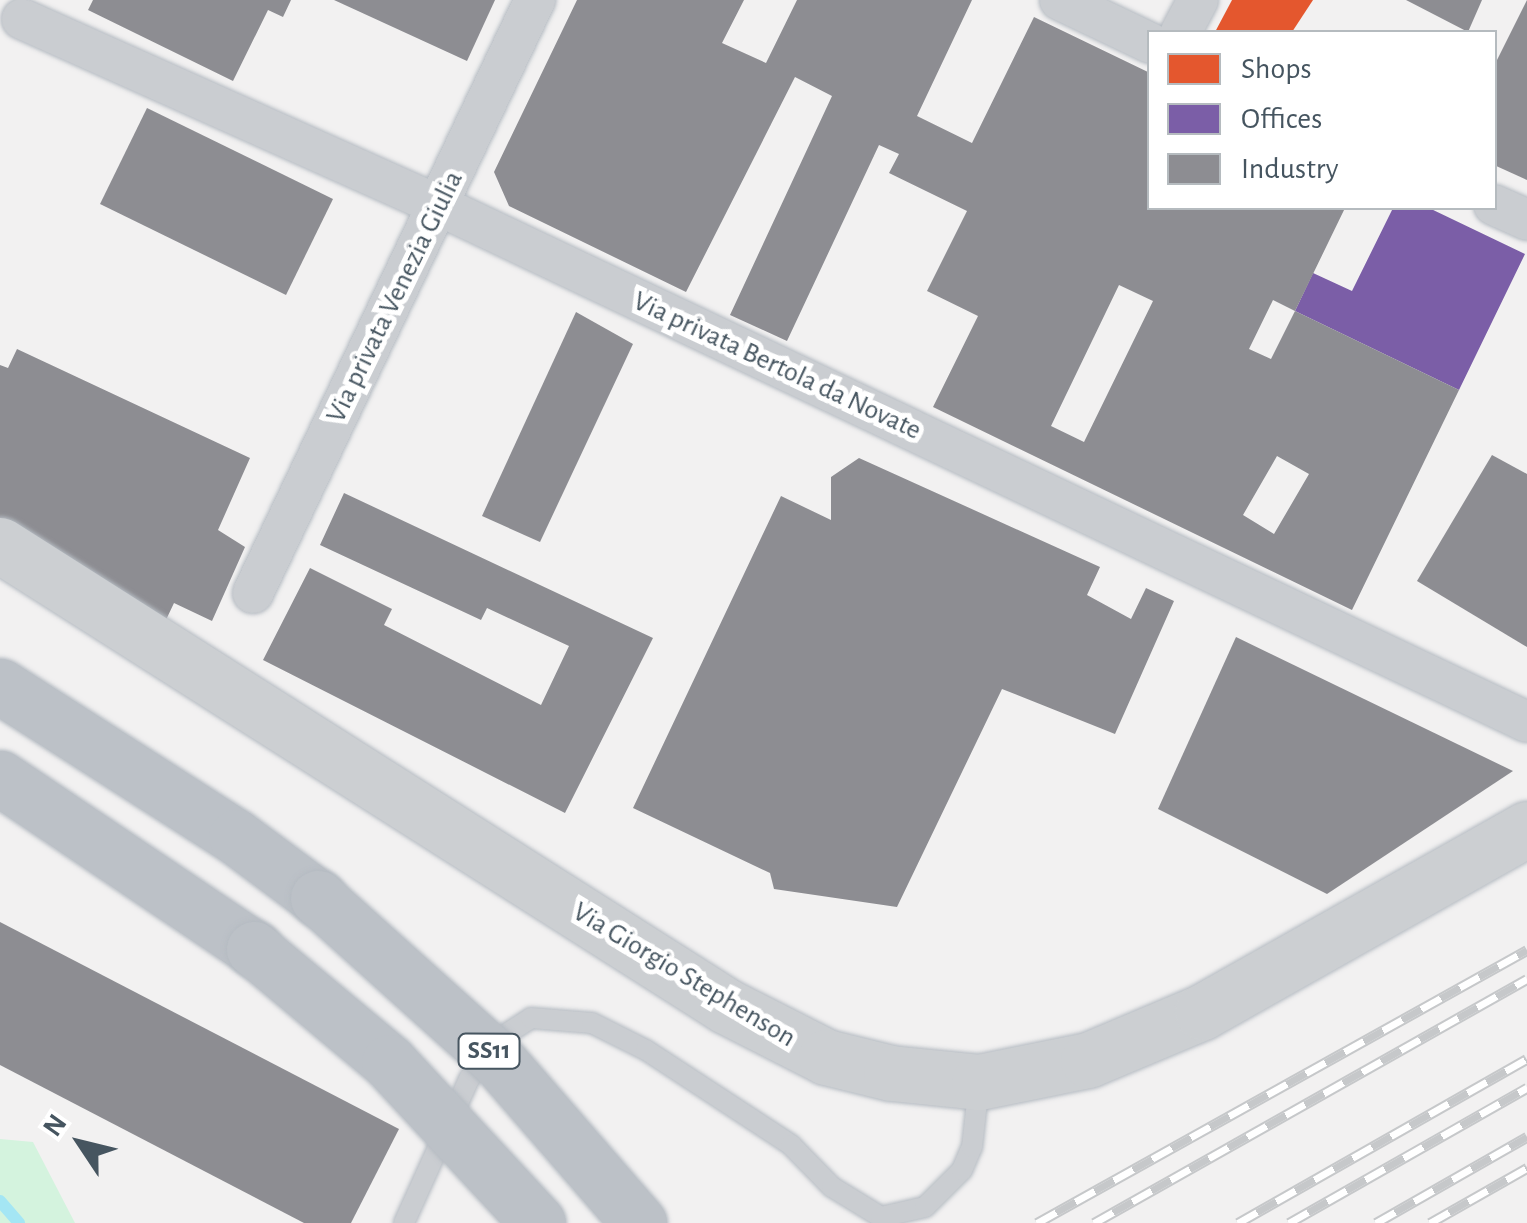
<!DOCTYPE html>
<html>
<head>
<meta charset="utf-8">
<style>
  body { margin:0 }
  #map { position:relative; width:1527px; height:1223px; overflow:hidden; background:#f2f1f1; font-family:"Alegreya Sans",sans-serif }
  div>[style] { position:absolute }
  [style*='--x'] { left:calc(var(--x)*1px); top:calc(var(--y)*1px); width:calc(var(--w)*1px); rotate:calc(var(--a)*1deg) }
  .green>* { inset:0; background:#d4f3de }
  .shops>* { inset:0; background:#e4572e }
  .offices>* { inset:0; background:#7b5ea7 }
  .industry>* { inset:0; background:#8d8d92 }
  .stream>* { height:12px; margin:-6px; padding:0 6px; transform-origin:6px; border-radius:6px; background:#a4e6f4 }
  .roads { filter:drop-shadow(0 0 2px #b5bbc2) drop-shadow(0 0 2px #b5bbc2) }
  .lane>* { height:20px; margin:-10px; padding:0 10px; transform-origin:10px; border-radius:10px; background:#cacdd1 }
  .street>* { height:40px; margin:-20px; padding:0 20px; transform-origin:20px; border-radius:20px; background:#cacdd1 }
  .secondary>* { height:55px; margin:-27.5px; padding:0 27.5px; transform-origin:27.5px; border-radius:27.5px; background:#cccfd2 }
  .highway>* { height:55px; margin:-27.5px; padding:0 27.5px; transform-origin:27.5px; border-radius:27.5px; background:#bcc1c7 }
  .rail>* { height:11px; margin-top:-5.5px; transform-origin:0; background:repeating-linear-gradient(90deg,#fff 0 22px,#c6c8ca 0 44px); box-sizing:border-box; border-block:2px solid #c6c8ca }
  .bridges { filter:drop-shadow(0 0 2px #b5bbc2) drop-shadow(0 0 2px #b5bbc2) }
  .highway-bridge>* { height:55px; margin:-27.5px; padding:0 27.5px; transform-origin:27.5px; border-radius:27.5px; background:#bcc1c7 }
  span { translate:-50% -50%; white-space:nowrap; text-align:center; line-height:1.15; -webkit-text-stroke:10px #fff; paint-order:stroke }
  .shield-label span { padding:2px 8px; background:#fff; border:2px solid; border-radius:8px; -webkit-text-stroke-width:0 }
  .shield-label { font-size:25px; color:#465560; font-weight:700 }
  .street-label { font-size:28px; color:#465560 }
  .legend { position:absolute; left:1147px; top:30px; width:350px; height:180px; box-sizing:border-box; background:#fff; border:2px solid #b5bbbf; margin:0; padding:12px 18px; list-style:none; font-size:30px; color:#465560 }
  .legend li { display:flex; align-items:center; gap:20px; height:50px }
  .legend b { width:50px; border:2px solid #b5bbbf }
  .north { position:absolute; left:30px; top:1093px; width:100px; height:100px; -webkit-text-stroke:8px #fff; paint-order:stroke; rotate:305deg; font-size:28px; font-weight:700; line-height:40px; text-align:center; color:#465560 }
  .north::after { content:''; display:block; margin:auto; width:35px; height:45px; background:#465560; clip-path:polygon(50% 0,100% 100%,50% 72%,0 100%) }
</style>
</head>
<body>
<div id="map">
  <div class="green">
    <i style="clip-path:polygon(0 1139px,33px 1142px,75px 1223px,0 1223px)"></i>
  </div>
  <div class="shops">
    <i style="clip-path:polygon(1232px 0,1313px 0,1292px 32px,1215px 32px)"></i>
  </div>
  <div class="offices">
    <i style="clip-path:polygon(1393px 208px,1429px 208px,1525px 254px,1459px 390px,1295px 311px,1313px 273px,1352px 291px)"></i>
  </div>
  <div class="industry">
    <i style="clip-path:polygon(93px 0,291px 0,283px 17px,268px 10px,233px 81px,88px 10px)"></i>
    <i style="clip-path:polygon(334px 0,495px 0,467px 61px)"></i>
    <i style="clip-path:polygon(evenodd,577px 0,744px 0,722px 43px,766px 63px,797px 0,972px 0,917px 116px,972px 143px,1034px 17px,1150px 73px,1150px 208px,1345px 208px,1295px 311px,1273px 300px,1249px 349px,1271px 359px,1295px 311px,1459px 390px,1352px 610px,933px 407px,978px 316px,927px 291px,967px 211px,889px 173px,899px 154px,879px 145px,787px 341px,730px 315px,832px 96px,795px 77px,686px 292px,509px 206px,494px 172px,577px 0,1119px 285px,1153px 301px,1084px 442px,1051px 426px,1119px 285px,577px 0,1277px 456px,1309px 474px,1274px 534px,1243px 515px,1277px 456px)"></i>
    <i style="clip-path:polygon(1406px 0,1482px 0,1468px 32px)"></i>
    <i style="clip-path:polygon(1527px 0,1527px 180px,1494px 165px,1494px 66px)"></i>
    <i style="clip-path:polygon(147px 108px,333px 199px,286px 295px,100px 204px)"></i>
    <i style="clip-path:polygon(576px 312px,633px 344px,540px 542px,482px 516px)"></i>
    <i style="clip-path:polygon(17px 349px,250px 458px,218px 530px,245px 547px,212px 621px,174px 603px,165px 622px,0 520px,0 365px,8px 368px)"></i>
    <i style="clip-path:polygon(1492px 455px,1527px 474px,1527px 647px,1417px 581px)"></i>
    <i style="clip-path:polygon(859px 458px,1100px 567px,1087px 595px,1131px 619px,1146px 588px,1174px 601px,1115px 734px,1002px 689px,897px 907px,774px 889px,770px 873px,633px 808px,781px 496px,831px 520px,831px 477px)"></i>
    <i style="clip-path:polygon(344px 493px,653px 638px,565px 813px,263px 660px,310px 568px,392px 609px,384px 625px,541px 705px,569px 646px,487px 608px,481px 620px,320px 545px)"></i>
    <i style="clip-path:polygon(1236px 637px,1513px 771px,1327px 894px,1158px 809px)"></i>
    <i style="clip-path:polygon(0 922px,399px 1129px,351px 1223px,304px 1223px,0 1065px)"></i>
  </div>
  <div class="stream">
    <i style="--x:0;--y:1201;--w:29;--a:49"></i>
  </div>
  <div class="roads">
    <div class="lane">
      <i style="--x:404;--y:1223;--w:158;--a:-65.7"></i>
      <i style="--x:469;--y:1079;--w:48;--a:-54.3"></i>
      <i style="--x:497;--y:1040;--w:40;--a:-32.9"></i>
      <i style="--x:531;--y:1018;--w:61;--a:4.7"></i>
      <i style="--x:592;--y:1023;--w:60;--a:26.6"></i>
      <i style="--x:646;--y:1050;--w:173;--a:33.2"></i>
      <i style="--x:791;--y:1145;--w:59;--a:45.7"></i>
      <i style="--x:832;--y:1187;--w:57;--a:31.5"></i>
      <i style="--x:881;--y:1217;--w:45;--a:-12.8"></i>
      <i style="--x:925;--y:1207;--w:52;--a:-45"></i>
      <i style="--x:962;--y:1170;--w:25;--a:-67"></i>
      <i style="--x:972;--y:1147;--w:63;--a:-83.7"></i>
    </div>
    <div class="street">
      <i style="--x:1060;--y:0;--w:100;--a:25.5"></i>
      <i style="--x:22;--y:19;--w:458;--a:24.1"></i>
      <i style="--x:440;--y:206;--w:1203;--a:25.39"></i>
      <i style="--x:1181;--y:32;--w:36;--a:-62"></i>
      <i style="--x:1494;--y:205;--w:36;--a:24"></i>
      <i style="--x:253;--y:593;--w:657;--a:-64.57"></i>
    </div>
    <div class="secondary">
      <i style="--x:0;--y:545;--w:860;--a:32.41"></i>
      <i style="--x:726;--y:1006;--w:112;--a:27"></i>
      <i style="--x:826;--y:1057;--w:67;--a:13.8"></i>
      <i style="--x:891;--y:1073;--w:88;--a:5.8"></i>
      <i style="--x:979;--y:1082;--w:111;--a:-11.4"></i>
      <i style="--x:1088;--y:1060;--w:124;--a:-22.8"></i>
      <i style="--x:1202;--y:1012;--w:373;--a:-29.4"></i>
    </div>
    <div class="highway">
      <i style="--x:0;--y:686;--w:280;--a:32.6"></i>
      <i style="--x:236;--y:837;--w:102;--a:36.6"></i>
      <i style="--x:0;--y:778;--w:306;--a:33.9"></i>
    </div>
  </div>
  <div class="rail">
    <i style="--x:1037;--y:1223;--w:561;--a:-29.12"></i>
    <i style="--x:1094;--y:1223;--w:497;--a:-29.4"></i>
    <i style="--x:1238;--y:1223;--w:332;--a:-29.6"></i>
    <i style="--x:1289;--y:1223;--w:274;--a:-29.6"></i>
    <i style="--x:1376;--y:1223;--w:174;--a:-29.7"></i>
    <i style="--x:1430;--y:1223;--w:112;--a:-29.6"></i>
  </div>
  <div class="bridges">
    <div class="highway-bridge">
      <i style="--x:318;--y:898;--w:241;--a:42"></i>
      <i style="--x:497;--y:1059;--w:217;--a:49.1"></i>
      <i style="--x:254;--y:949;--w:176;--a:39.9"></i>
      <i style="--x:389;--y:1062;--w:219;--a:47.2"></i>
    </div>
  </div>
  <div class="shield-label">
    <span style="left:489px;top:1051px">SS11</span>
  </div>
  <div class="street-label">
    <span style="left:395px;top:297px;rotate:-64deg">Via privata Venezia Giulia</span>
    <span style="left:777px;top:366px;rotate:25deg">Via privata Bertola da Novate</span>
    <span style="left:684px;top:975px;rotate:31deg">Via Giorgio Stephenson</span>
  </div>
  <ul class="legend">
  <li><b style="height:28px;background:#e4572e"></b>Shops</li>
  <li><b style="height:28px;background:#7b5ea7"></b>Offices</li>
  <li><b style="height:28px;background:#8d8d92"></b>Industry</li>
  </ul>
  <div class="north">N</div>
</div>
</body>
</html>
